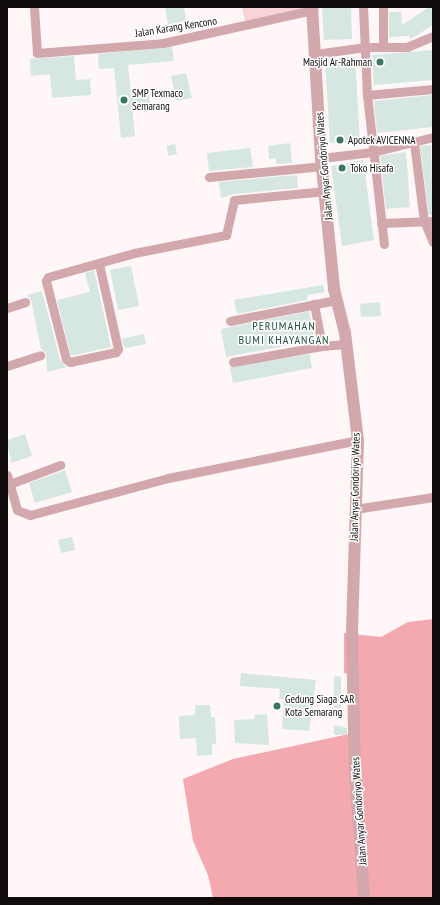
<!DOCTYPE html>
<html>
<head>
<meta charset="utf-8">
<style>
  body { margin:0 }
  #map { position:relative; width:440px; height:905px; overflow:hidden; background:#fef6f7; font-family:"PT Sans Narrow",sans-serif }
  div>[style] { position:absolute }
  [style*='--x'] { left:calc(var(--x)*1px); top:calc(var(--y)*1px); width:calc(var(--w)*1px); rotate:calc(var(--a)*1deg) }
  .green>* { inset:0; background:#f9d4d7 }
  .forest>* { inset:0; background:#f4a9b1 }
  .building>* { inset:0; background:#d5e7e0 }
  .minor>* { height:9px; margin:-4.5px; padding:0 4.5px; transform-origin:4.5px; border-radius:4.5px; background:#d2a8ac }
  .tertiary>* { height:12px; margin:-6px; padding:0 6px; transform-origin:6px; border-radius:6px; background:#d2a8ac }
  .dots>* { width:11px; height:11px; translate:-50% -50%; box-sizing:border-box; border:2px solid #fff; border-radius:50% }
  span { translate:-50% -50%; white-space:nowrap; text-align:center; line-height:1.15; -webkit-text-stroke:3px #fff; paint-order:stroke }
  .street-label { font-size:11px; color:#110b0c }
  .poi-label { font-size:11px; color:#110b0c }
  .right { translate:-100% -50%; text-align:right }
  .left { translate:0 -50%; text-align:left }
  .neighbourhood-label { font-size:12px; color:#1f5141; letter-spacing:1px }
  .frame { position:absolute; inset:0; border:8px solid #110b0c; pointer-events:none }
</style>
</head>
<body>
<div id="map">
  <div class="green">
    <i style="clip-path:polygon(242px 7px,302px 7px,302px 10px,245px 21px)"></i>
  </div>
  <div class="forest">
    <i style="clip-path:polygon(433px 619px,433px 898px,213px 898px,208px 875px,193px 841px,183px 779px,233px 759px,349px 734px,351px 675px,344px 673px,344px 633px,381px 637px,408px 622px)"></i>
  </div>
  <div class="building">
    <i style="clip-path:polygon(165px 7px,184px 7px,186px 21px,168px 24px)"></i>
    <i style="clip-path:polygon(322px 7px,351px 7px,352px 39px,324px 40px)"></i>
    <i style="clip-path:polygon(429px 7px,433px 7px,433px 25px,411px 39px,409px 36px,389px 37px,389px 12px,401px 12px,402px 25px)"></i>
    <i style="clip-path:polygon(172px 47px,174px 61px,128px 65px,131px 96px,149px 95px,150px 104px,132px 106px,135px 136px,121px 138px,114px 68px,99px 69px,98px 54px)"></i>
    <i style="clip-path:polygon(433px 50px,433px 80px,374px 85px,372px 55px)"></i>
    <i style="clip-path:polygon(74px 56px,76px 80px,90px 79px,91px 95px,52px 98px,50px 74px,31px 76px,30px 59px)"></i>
    <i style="clip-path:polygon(355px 57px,360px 143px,330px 143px,325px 59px)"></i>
    <i style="clip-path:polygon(186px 73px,192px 98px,177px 101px,171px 76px)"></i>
    <i style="clip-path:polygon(433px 95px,433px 127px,377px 133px,374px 101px)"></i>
    <i style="clip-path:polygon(290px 143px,292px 163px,276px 164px,276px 158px,269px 159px,268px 146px)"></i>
    <i style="clip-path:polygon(175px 144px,177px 154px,168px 156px,167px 146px)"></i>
    <i style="clip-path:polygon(431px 145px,433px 215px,429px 215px,420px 146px)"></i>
    <i style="clip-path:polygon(250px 148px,253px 167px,209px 171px,207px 153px)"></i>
    <i style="clip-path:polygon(406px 152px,410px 207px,386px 209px,380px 156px)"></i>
    <i style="clip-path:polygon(363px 160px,374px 240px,342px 246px,331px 166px)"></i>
    <i style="clip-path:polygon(297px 175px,298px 188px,233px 194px,221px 198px,219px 182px)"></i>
    <i style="clip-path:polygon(131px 266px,139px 306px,118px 310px,110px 270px)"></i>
    <i style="clip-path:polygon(94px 270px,111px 347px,71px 356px,57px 300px,90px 292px,85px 273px)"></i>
    <i style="clip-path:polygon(323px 285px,325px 292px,308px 295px,307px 300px,237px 314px,234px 300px)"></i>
    <i style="clip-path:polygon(42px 291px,60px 360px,67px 367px,47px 372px,46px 353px,41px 349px,31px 300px,27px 295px)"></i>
    <i style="clip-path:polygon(380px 302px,381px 316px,361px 317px,360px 304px)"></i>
    <i style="clip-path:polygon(309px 311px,315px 340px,226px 357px,221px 329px)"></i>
    <i style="clip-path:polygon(144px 334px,146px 344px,126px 348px,123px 345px,122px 339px)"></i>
    <i style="clip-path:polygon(310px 354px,312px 368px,233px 383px,230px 367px)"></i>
    <i style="clip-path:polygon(25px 434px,32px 456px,11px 463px,7px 440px)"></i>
    <i style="clip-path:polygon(65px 470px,72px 492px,35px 503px,29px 483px)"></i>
    <i style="clip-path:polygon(72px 537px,75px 550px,61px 553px,58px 540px)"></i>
    <i style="clip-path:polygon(241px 673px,316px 680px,309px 731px,282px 729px,284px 699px,279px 699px,280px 689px,240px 686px)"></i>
    <i style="clip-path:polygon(334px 676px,341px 677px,341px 708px,334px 708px)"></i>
    <i style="clip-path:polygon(195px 705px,210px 705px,211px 717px,215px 717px,216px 744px,212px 744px,212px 755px,197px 756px,196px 738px,180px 739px,179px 716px,195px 715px)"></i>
    <i style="clip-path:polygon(267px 714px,269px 745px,235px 743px,234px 720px,255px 719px,254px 715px)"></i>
    <i style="clip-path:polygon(334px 725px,347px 728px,347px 735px,334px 735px)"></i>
  </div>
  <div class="minor">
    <i style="--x:34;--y:7;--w:46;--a:86.3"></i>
    <i style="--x:37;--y:53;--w:126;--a:-4.5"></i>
    <i style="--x:163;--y:43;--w:154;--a:-12.4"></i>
    <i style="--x:363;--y:7;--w:88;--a:87.4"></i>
    <i style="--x:367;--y:95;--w:150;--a:83.5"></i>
    <i style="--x:383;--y:7;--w:40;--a:90"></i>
    <i style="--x:315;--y:54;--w:51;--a:-7.8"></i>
    <i style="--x:366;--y:47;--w:41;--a:0"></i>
    <i style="--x:407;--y:47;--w:28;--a:-23"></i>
    <i style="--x:367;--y:95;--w:66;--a:-5.2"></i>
    <i style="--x:414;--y:143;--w:79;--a:82.7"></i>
    <i style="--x:424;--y:221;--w:23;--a:67"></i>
    <i style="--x:321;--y:158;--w:52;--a:-6.6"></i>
    <i style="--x:373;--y:152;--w:62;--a:-14"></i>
    <i style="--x:209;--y:177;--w:115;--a:-5.5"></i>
    <i style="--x:381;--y:223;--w:52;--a:-2.2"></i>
    <i style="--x:99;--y:264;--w:87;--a:77.4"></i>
    <i style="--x:118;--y:349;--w:4;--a:124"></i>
    <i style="--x:116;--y:352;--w:47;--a:167.7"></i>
    <i style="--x:70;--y:362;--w:5;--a:-143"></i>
    <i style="--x:66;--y:359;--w:81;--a:-104.4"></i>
    <i style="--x:46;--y:281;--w:4;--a:-63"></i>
    <i style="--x:48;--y:277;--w:89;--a:-15.6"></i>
    <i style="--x:134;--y:253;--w:94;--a:-11.1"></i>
    <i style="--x:226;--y:235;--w:36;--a:-77"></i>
    <i style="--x:234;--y:200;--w:92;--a:-5.6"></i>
    <i style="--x:7;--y:308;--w:19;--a:-18"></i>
    <i style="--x:230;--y:321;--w:108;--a:-11.2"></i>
    <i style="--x:322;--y:346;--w:24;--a:-5"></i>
    <i style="--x:233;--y:362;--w:90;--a:-10.2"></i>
    <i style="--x:322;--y:346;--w:43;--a:-100.8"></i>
    <i style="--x:7;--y:366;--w:35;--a:-18"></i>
    <i style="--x:7;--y:475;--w:36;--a:74"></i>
    <i style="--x:17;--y:510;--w:14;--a:21"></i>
    <i style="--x:30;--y:515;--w:143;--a:-15"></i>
    <i style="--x:168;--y:478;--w:194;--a:-11.3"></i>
    <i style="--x:7;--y:485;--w:57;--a:-20.7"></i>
    <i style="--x:355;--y:509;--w:79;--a:-8.7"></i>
  </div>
  <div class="tertiary">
    <i style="--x:312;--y:7;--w:151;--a:86.6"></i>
    <i style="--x:321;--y:158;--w:132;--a:84.3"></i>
    <i style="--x:334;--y:289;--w:45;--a:76"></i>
    <i style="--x:345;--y:333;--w:108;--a:83.1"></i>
    <i style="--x:358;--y:440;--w:192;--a:91.8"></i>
    <i style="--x:352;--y:632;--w:140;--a:88.8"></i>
    <i style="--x:355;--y:772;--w:126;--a:85.9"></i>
  </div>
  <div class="dots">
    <i style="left:380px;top:62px;background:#397763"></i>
    <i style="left:124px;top:100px;background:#397763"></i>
    <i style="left:340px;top:140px;background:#397763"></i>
    <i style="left:342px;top:168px;background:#397763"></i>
    <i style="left:277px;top:706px;background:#397763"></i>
  </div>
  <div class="street-label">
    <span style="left:176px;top:27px;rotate:-9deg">Jalan Karang Kencono</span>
    <span style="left:324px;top:166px;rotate:-95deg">Jalan Anyar Gondoriyo Wates</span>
    <span style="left:355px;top:487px;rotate:-89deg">Jalan Anyar Gondoriyo Wates</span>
    <span style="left:359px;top:811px;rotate:-94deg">Jalan Anyar Gondoriyo Wates</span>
  </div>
  <div class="poi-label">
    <span class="right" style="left:372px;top:62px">Masjid Ar-Rahman</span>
    <span class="left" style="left:132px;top:100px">SMP Texmaco<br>Semarang</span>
    <span class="left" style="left:348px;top:140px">Apotek AVICENNA</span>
    <span class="left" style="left:350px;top:168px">Toko Hisafa</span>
    <span class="left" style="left:285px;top:706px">Gedung Siaga SAR<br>Kota Semarang</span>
  </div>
  <div class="neighbourhood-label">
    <span style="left:284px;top:333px">PERUMAHAN<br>BUMI KHAYANGAN</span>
  </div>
  <div class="frame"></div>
</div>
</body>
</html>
